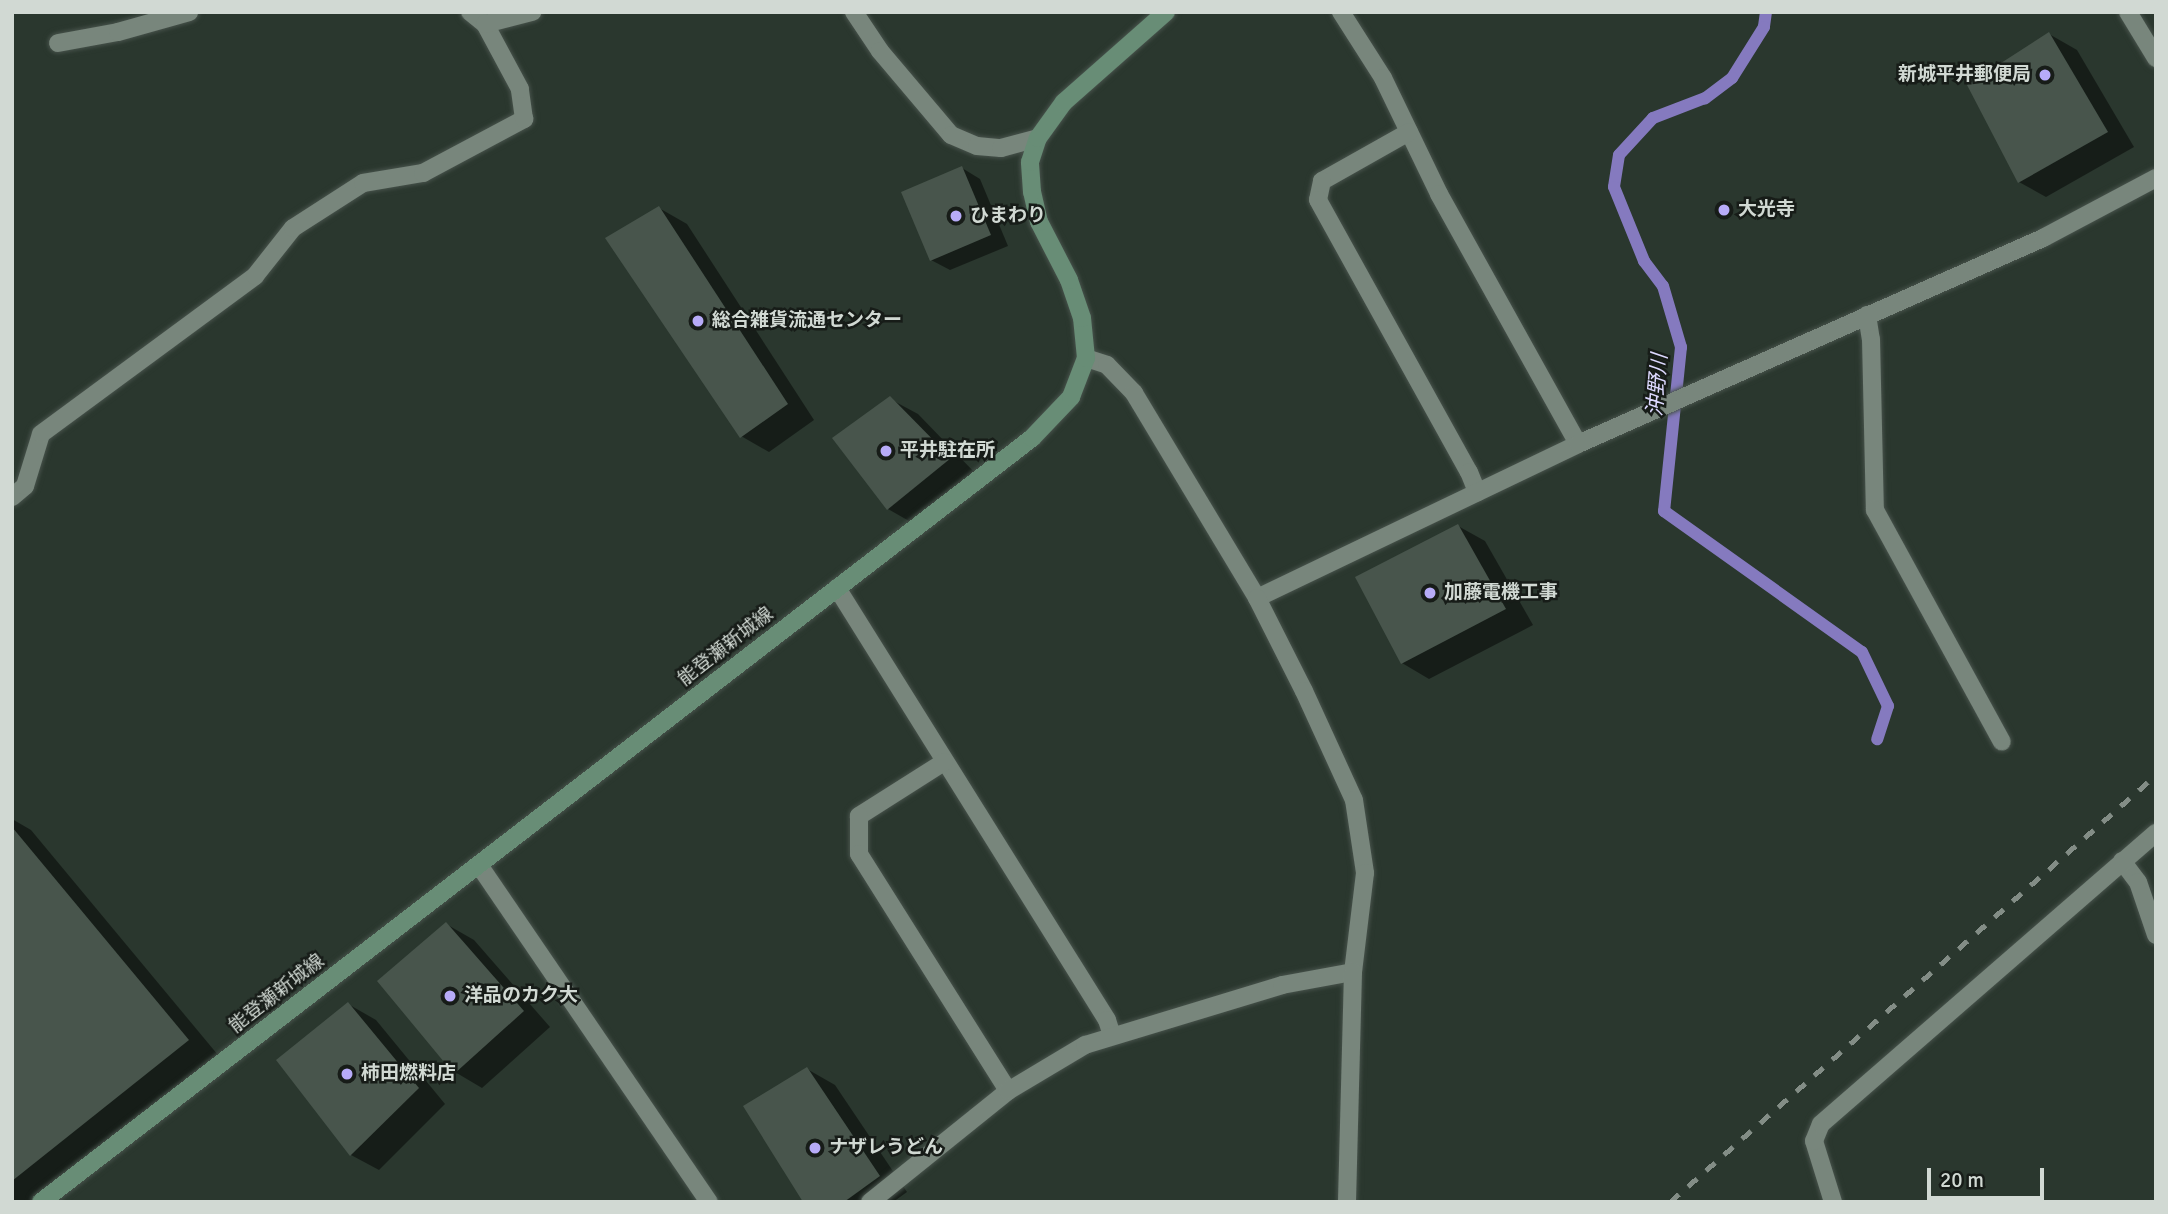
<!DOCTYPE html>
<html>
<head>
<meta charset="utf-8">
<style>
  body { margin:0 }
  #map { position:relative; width:2168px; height:1214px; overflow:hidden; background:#2a372e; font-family:Signika,"Noto Sans JP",sans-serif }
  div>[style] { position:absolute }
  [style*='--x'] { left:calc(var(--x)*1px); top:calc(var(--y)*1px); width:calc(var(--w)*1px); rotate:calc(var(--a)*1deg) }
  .shadow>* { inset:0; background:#0007 }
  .stream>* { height:12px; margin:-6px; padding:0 6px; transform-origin:6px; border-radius:6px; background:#857abf }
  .building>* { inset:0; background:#48554c }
  .roads { filter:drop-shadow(0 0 2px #47524b) drop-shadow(0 0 2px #47524b) }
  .minor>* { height:18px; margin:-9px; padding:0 9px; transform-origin:9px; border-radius:9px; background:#78867c }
  .tertiary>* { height:18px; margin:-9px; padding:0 9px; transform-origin:9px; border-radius:9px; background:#78867c }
  .secondary>* { height:18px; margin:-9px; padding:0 9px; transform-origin:9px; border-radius:9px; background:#688d76 }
  .rail>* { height:5px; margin-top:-2.5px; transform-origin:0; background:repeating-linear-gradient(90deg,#838d86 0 12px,transparent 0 24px) }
  .dots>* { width:19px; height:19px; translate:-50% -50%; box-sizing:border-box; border:4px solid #171c18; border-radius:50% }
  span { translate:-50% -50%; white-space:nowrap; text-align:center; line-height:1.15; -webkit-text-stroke:5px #171c18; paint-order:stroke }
  .poi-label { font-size:19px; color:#d1d9d3; font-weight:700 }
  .right { translate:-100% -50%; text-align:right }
  .left { translate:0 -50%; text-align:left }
  .street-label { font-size:19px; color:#d1d9d3 }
  .water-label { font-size:21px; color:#dcd8fe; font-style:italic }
  .frame { position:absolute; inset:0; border:14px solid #d1d9d3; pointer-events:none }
  .scale { position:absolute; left:1927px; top:1168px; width:117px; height:32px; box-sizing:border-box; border:4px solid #d1d9d3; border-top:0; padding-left:9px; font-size:21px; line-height:24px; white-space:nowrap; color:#d1d9d3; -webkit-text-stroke:5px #171c18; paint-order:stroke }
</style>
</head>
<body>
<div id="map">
  <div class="shadow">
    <i style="clip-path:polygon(2049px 34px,2077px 50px,2134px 147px,2046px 197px,2019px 182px)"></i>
    <i style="clip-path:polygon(962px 168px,980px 179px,1008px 246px,950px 270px,931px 260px)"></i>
    <i style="clip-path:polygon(659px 208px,687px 224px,814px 420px,769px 452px,741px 436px)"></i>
    <i style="clip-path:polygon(890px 399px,918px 414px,977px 475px,916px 525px,888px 509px)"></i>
    <i style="clip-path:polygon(1458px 526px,1485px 541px,1533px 625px,1429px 679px,1402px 663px)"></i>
    <i style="clip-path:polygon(12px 819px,31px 830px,223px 1061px,46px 1202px,12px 1202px)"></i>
    <i style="clip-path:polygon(446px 924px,474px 940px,550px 1027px,482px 1088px,455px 1072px)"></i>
    <i style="clip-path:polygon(348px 1004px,376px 1020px,445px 1104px,379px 1170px,351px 1155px)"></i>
    <i style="clip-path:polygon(807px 1069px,835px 1085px,907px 1192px,893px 1202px,805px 1202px)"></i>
  </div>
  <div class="stream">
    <i style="--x:1766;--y:12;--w:15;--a:98"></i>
    <i style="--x:1764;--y:27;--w:60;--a:122.1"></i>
    <i style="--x:1732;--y:78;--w:34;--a:143"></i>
    <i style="--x:1705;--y:98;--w:56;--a:159"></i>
    <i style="--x:1653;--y:118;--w:50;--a:132.6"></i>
    <i style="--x:1619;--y:155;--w:32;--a:99"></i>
    <i style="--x:1614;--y:187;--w:80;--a:67.9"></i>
    <i style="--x:1644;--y:261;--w:31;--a:53"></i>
    <i style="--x:1663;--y:286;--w:64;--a:73.6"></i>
    <i style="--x:1681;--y:347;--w:165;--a:95.9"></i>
    <i style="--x:1664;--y:511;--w:243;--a:35.5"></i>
    <i style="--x:1862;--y:652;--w:60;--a:64.3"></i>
    <i style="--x:1888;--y:706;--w:35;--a:108"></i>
  </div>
  <div class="building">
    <i style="clip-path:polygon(2049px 32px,2108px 132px,2018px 183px,1967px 85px)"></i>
    <i style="clip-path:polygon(962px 166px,991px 235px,930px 261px,901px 192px)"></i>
    <i style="clip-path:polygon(659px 206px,788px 404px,740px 438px,605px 238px)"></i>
    <i style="clip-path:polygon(890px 396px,951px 458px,887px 510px,832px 438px)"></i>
    <i style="clip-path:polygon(1458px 524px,1506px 609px,1401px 664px,1355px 577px)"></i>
    <i style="clip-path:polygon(12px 827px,189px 1040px,12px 1181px)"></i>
    <i style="clip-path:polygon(446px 922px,524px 1011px,454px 1074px,377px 981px)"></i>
    <i style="clip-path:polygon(348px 1002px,419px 1088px,350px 1156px,276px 1060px)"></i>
    <i style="clip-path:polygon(807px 1067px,880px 1176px,844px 1202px,803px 1202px,743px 1106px)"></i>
  </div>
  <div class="roads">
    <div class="minor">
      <i style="--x:470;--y:12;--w:19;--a:39"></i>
      <i style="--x:854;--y:12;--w:47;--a:56.3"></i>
      <i style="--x:880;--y:51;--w:110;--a:49.8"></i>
      <i style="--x:951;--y:135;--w:28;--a:23"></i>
      <i style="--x:977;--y:146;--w:24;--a:5"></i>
      <i style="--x:1001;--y:148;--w:38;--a:-15"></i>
      <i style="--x:1341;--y:12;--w:78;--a:57.5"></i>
      <i style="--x:1383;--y:78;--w:129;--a:64.2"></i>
      <i style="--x:1439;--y:194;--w:286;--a:60.9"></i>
      <i style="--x:2128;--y:12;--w:54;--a:58.7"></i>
      <i style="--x:58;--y:43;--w:61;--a:-10.4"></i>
      <i style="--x:118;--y:32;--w:74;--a:-15.7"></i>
      <i style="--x:1409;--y:132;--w:100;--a:150.6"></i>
      <i style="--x:1322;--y:181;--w:19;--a:102"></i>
      <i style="--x:1318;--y:200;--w:311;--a:61"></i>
      <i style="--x:1469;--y:472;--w:22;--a:68"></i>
      <i style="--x:1867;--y:315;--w:24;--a:81"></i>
      <i style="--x:1871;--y:339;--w:171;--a:88.7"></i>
      <i style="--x:1875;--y:510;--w:264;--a:61.3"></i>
      <i style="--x:12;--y:497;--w:17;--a:-40"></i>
      <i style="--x:25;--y:486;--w:54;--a:-72.9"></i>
      <i style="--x:41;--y:434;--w:266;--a:-36.4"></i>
      <i style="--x:255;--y:276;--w:61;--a:-51.6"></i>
      <i style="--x:293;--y:228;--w:83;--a:-32.7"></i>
      <i style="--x:363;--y:183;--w:61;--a:-9.5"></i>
      <i style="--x:423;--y:173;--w:115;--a:-28.1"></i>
      <i style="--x:524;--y:119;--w:30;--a:-98"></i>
      <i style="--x:520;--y:89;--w:74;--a:-118.3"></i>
      <i style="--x:485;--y:24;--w:49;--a:-14.3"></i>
      <i style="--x:837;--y:588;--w:509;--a:57.99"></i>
      <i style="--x:1107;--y:1020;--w:16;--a:72"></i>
      <i style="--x:1257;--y:598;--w:356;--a:-25.6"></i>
      <i style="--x:1578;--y:444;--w:509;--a:-23.89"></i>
      <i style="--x:2043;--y:238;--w:128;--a:-28"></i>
      <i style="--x:944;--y:762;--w:101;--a:147.6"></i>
      <i style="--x:859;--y:816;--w:38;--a:90"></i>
      <i style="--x:859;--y:854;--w:280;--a:57.8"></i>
      <i style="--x:2122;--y:861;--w:26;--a:53"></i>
      <i style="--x:2138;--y:882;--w:56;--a:71.2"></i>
      <i style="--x:479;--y:865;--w:408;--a:55.7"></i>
      <i style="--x:870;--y:1202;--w:177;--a:-38.8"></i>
      <i style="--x:1008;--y:1091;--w:90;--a:-30.9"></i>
      <i style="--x:1085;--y:1045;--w:206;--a:-16.9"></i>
      <i style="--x:1282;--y:985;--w:72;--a:-10.4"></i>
      <i style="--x:1833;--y:1202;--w:64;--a:-107.3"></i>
      <i style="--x:1814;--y:1141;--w:18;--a:-68"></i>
      <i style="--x:1821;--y:1124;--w:444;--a:-41"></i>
    </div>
    <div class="tertiary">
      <i style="--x:1086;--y:358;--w:22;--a:18"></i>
      <i style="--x:1107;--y:365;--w:39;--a:46"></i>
      <i style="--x:1134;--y:393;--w:239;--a:59"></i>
      <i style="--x:1257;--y:598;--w:104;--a:63.2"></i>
      <i style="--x:1304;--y:691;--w:120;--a:65.4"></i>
      <i style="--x:1354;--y:800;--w:74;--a:81.4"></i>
      <i style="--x:1365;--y:873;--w:100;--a:96.9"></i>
      <i style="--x:1353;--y:972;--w:230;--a:91.5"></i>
    </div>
    <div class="secondary">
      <i style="--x:41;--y:1202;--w:1251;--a:-37.63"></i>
      <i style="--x:1032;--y:438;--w:57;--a:-46.4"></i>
      <i style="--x:1071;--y:397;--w:42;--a:-69"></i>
      <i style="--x:1086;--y:358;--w:40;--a:-95.7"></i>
      <i style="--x:1082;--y:318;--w:40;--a:-108.9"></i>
      <i style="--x:1069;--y:280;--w:65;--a:-117.3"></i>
      <i style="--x:1039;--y:222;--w:31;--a:-103"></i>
      <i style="--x:1032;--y:192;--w:30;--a:-94"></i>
      <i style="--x:1030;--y:162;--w:25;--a:-72"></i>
      <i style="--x:1038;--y:138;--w:44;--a:-54.2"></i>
      <i style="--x:1064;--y:102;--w:136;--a:-41.4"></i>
    </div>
  </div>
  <div class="rail">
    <i style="--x:1670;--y:1202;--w:647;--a:-41.3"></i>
  </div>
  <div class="dots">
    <i style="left:2045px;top:75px;background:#b7abf8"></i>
    <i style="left:1724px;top:210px;background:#b7abf8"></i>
    <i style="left:956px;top:216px;background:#b7abf8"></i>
    <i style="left:698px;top:321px;background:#b7abf8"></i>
    <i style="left:886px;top:451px;background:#b7abf8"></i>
    <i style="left:1430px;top:593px;background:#b7abf8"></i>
    <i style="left:450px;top:996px;background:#b7abf8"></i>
    <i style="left:347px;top:1074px;background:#b7abf8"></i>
    <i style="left:815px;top:1148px;background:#b7abf8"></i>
  </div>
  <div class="poi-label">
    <span class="right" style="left:2031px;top:75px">新城平井郵便局</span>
    <span class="left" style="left:1738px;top:210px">大光寺</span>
    <span class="left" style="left:970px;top:216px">ひまわり</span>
    <span class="left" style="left:712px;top:321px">総合雑貨流通センター</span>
    <span class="left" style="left:900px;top:451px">平井駐在所</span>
    <span class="left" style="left:1444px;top:593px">加藤電機工事</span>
    <span class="left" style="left:464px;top:996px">洋品のカク大</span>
    <span class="left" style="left:361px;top:1074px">柿田燃料店</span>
    <span class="left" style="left:829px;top:1148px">ナザレうどん</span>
  </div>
  <div class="street-label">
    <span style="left:726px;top:647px;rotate:-38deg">能登瀬新城線</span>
    <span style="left:277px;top:994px;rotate:-38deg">能登瀬新城線</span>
  </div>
  <div class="water-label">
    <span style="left:1657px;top:385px;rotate:-85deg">沖野川</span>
  </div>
  <div class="frame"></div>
  <div class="scale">20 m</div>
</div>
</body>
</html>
